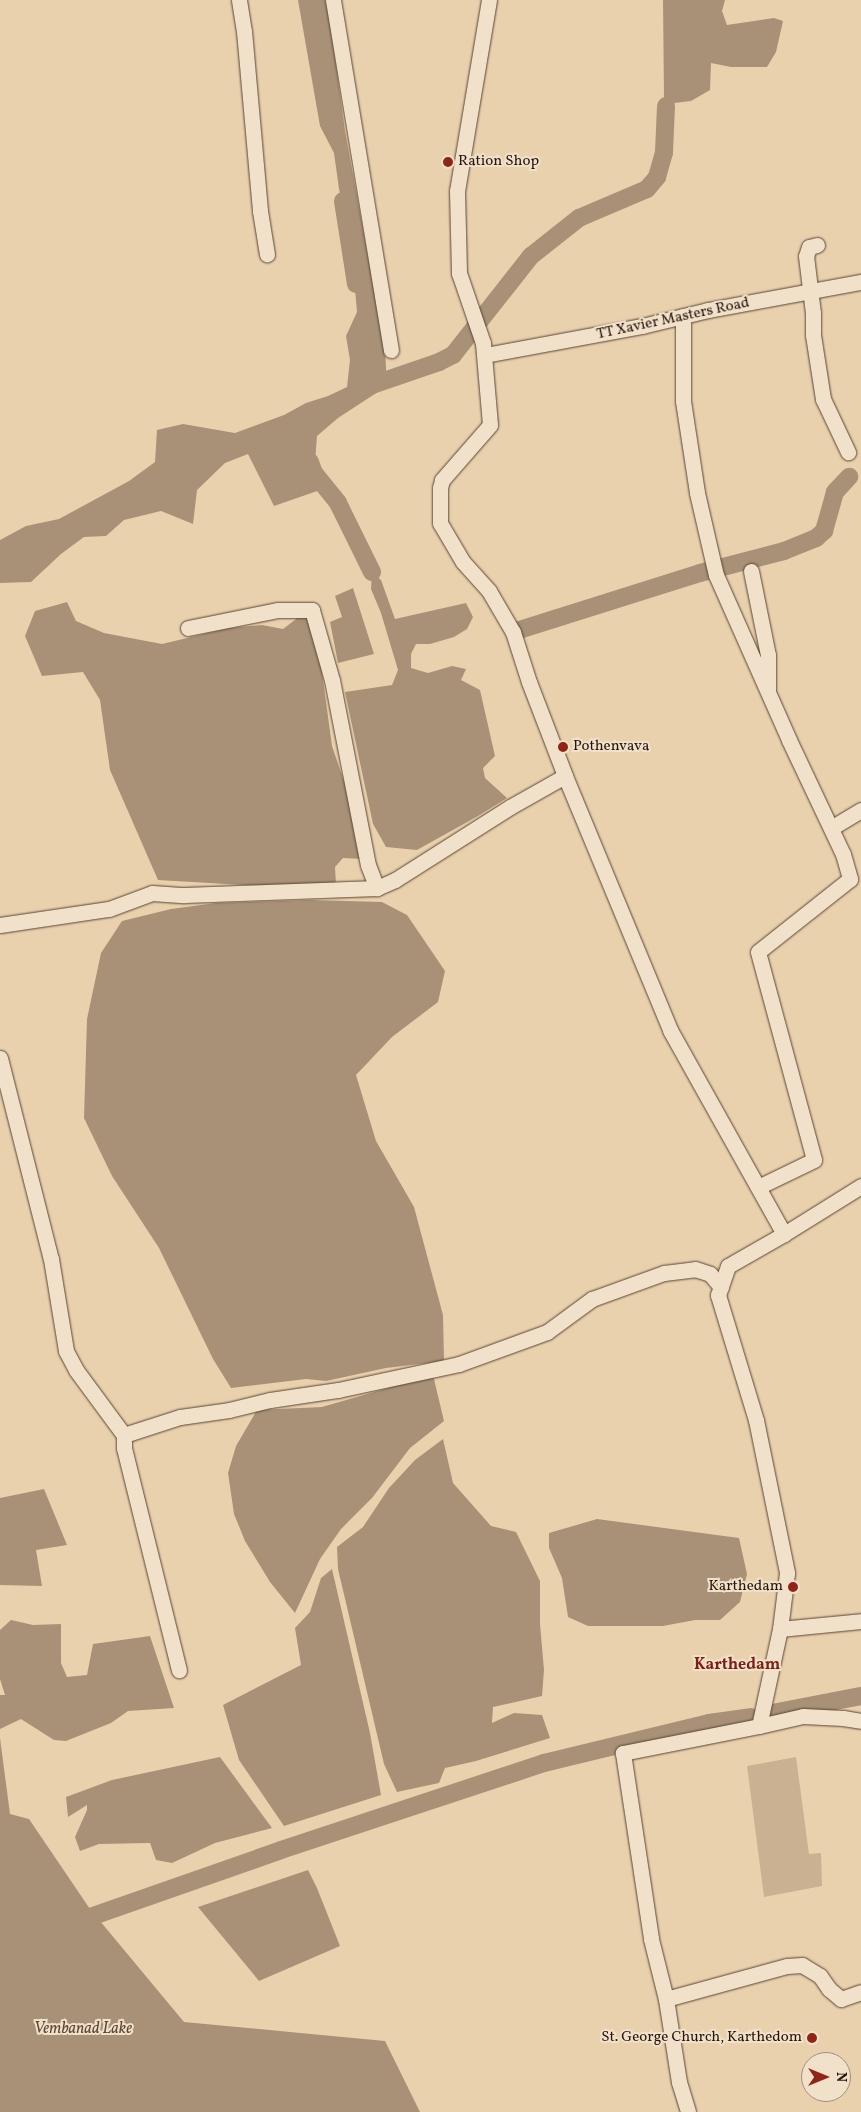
<!DOCTYPE html>
<html>
<head>
<meta charset="utf-8">
<style>
  body { margin:0 }
  #map { position:relative; width:861px; height:2112px; overflow:hidden; background:#ead1ae; font-family:Vollkorn,serif }
  div>[style] { position:absolute }
  [style*='--x'] { left:calc(var(--x)*1px); top:calc(var(--y)*1px); width:calc(var(--w)*1px); rotate:calc(var(--a)*1deg) }
  .green>* { inset:0; background:#c9b192 }
  .water>* { inset:0; background:#a89177 }
  .canal>* { height:18px; margin:-9px; padding:0 9px; transform-origin:9px; border-radius:9px; background:#a89177 }
  .roads { filter:drop-shadow(0 0 1px #594434) drop-shadow(0 0 1px #594434) }
  .street>* { height:15px; margin:-7.5px; padding:0 7.5px; transform-origin:7.5px; border-radius:7.5px; background:#f1e1ca }
  .dots>* { width:14px; height:14px; translate:-50% -50%; box-sizing:border-box; border:2px solid #f1e1ca; border-radius:50% }
  span { translate:-50% -50%; white-space:nowrap; text-align:center; line-height:1.15; -webkit-text-stroke:4px #f1e1ca; paint-order:stroke }
  .poi-label { font-size:15px; color:#29150c }
  .left { translate:0 -50%; text-align:left }
  .right { translate:-100% -50%; text-align:right }
  .street-label { font-size:15px; color:#29150c }
  .neighbourhood-label { font-size:16px; color:#7a1f14; font-weight:700 }
  .water-label { font-size:16px; color:#5c4737; font-style:italic }
  .north { position:absolute; left:801px; top:2052px; width:50px; height:50px; box-sizing:border-box; background:#f1e1ca; border:1px solid #a18f7e; border-radius:50%; rotate:90deg; font-size:14px; font-weight:700; line-height:20px; text-align:center; color:#29150c }
  .north::after { content:''; display:block; margin:auto; width:18px; height:22px; background:#8f2418; clip-path:polygon(50% 0,100% 100%,50% 72%,0 100%) }
</style>
</head>
<body>
<div id="map">
  <div class="green">
    <i style="clip-path:polygon(796px 1757px,809px 1854px,821px 1853px,822px 1886px,764px 1897px,747px 1766px)"></i>
  </div>
  <div class="water">
    <i style="clip-path:polygon(298px 0,325px 0,329px 13px,345px 131px,385px 349px,387px 386px,338px 418px,317px 436px,315px 462px,323px 489px,274px 506px,248px 454px,225px 463px,197px 490px,193px 524px,161px 511px,124px 520px,106px 536px,84px 537px,61px 554px,31px 582px,0 583px,0 540px,26px 526px,59px 519px,129px 481px,155px 462px,157px 430px,183px 424px,235px 433px,284px 415px,306px 403px,328px 396px,347px 387px,350px 360px,346px 336px,357px 312px,351px 242px,339px 189px,334px 153px,320px 126px)"></i>
    <i style="clip-path:polygon(663px 0,725px 0,722px 11px,727px 25px,774px 18px,783px 21px,776px 52px,767px 67px,731px 67px,711px 63px,710px 90px,691px 101px,674px 103px,664px 99px)"></i>
    <i style="clip-path:polygon(372px 572px,381px 580px,395px 619px,466px 603px,473px 617px,467px 629px,454px 637px,430px 644px,416px 644px,411px 654px,411px 668px,428px 673px,452px 666px,466px 669px,461px 680px,480px 690px,495px 756px,483px 768px,485px 778px,507px 798px,478px 816px,417px 850px,386px 847px,373px 824px,345px 692px,392px 685px,398px 670px,381px 613px,371px 589px)"></i>
    <i style="clip-path:polygon(353px 588px,374px 654px,338px 663px,330px 622px,342px 617px,335px 596px)"></i>
    <i style="clip-path:polygon(67px 602px,76px 621px,104px 633px,162px 644px,229px 628px,262px 625px,283px 629px,304px 613px,310px 619px,321px 665px,332px 746px,348px 793px,363px 859px,343px 858px,335px 867px,336px 885px,278px 887px,158px 880px,110px 770px,100px 700px,83px 672px,42px 676px,25px 636px,35px 611px)"></i>
    <i style="clip-path:polygon(311px 900px,382px 902px,407px 915px,445px 971px,438px 1002px,392px 1037px,356px 1075px,376px 1141px,414px 1207px,443px 1315px,444px 1361px,386px 1368px,326px 1381px,306px 1379px,231px 1388px,213px 1359px,159px 1248px,112px 1176px,84px 1118px,87px 1019px,101px 953px,122px 921px,171px 909px,216px 903px)"></i>
    <i style="clip-path:polygon(433px 1375px,444px 1421px,410px 1448px,372px 1498px,341px 1529px,320px 1559px,295px 1613px,270px 1582px,245px 1541px,234px 1514px,228px 1473px,236px 1446px,257px 1410px,322px 1407px)"></i>
    <i style="clip-path:polygon(443px 1439px,453px 1483px,491px 1526px,516px 1532px,540px 1581px,540px 1624px,544px 1670px,542px 1696px,493px 1707px,492px 1723px,514px 1713px,542px 1715px,550px 1738px,476px 1761px,445px 1768px,439px 1783px,397px 1792px,384px 1764px,338px 1569px,337px 1547px,363px 1527px,389px 1488px,415px 1460px)"></i>
    <i style="clip-path:polygon(44px 1489px,67px 1545px,36px 1550px,42px 1586px,0 1585px,0 1498px)"></i>
    <i style="clip-path:polygon(597px 1519px,739px 1538px,747px 1574px,740px 1602px,720px 1620px,695px 1620px,663px 1626px,588px 1626px,568px 1617px,562px 1578px,549px 1548px,549px 1533px)"></i>
    <i style="clip-path:polygon(332px 1569px,370px 1733px,381px 1795px,284px 1826px,239px 1760px,223px 1705px,301px 1665px,295px 1628px,310px 1612px,321px 1578px)"></i>
    <i style="clip-path:polygon(11px 1620px,33px 1625px,61px 1624px,61px 1663px,67px 1677px,87px 1675px,93px 1644px,150px 1636px,174px 1708px,128px 1711px,111px 1723px,66px 1741px,54px 1740px,21px 1719px,0 1729px,0 1695px,5px 1695px,0 1679px,0 1630px)"></i>
    <i style="clip-path:polygon(0 1738px,10px 1814px,29px 1819px,90px 1909px,184px 2022px,385px 2041px,420px 2112px,0 2112px)"></i>
    <i style="clip-path:polygon(220px 1757px,272px 1828px,215px 1843px,172px 1863px,156px 1860px,150px 1843px,99px 1844px,80px 1851px,75px 1837px,87px 1810px,87px 1805px,68px 1817px,66px 1797px,112px 1780px)"></i>
    <i style="clip-path:polygon(308px 1870px,317px 1888px,340px 1946px,259px 1981px,198px 1907px)"></i>
  </div>
  <div class="canal">
    <i style="--x:343;--y:201;--w:84;--a:81.1"></i>
    <i style="--x:372;--y:385;--w:71;--a:-18.9"></i>
    <i style="--x:439;--y:362;--w:16;--a:-27"></i>
    <i style="--x:453;--y:355;--w:126;--a:-51.8"></i>
    <i style="--x:531;--y:256;--w:61;--a:-38.4"></i>
    <i style="--x:579;--y:218;--w:74;--a:-23.1"></i>
    <i style="--x:647;--y:189;--w:16;--a:-50"></i>
    <i style="--x:657;--y:177;--w:26;--a:-74"></i>
    <i style="--x:664;--y:152;--w:46;--a:-87.5"></i>
    <i style="--x:310;--y:462;--w:12;--a:70"></i>
    <i style="--x:314;--y:473;--w:38;--a:51"></i>
    <i style="--x:338;--y:503;--w:77;--a:63.8"></i>
    <i style="--x:516;--y:631;--w:193;--a:-17.5"></i>
    <i style="--x:700;--y:573;--w:87;--a:-14.7"></i>
    <i style="--x:784;--y:551;--w:35;--a:-22"></i>
    <i style="--x:816;--y:538;--w:11;--a:-41"></i>
    <i style="--x:824;--y:531;--w:41;--a:-74.2"></i>
    <i style="--x:835;--y:492;--w:21;--a:-47"></i>
    <i style="--x:772;--y:1713;--w:91;--a:-10.8"></i>
    <i style="--x:73;--y:1923;--w:220;--a:-19.3"></i>
    <i style="--x:281;--y:1850;--w:277;--a:-18.3"></i>
    <i style="--x:544;--y:1763;--w:170;--a:-13.6"></i>
    <i style="--x:709;--y:1723;--w:42;--a:-8.1"></i>
  </div>
  <div class="roads">
    <div class="street">
      <i style="--x:239;--y:0;--w:31;--a:81"></i>
      <i style="--x:244;--y:31;--w:181;--a:84.9"></i>
      <i style="--x:260;--y:211;--w:44;--a:80.8"></i>
      <i style="--x:333;--y:0;--w:355;--a:80.6"></i>
      <i style="--x:489;--y:0;--w:194;--a:99.5"></i>
      <i style="--x:457;--y:191;--w:82;--a:88.6"></i>
      <i style="--x:459;--y:273;--w:74;--a:71.1"></i>
      <i style="--x:483;--y:343;--w:82;--a:85.1"></i>
      <i style="--x:490;--y:425;--w:73;--a:131.1"></i>
      <i style="--x:442;--y:480;--w:8;--a:104"></i>
      <i style="--x:440;--y:488;--w:35;--a:90"></i>
      <i style="--x:440;--y:523;--w:45;--a:59.5"></i>
      <i style="--x:463;--y:562;--w:39;--a:48"></i>
      <i style="--x:489;--y:591;--w:48;--a:59.7"></i>
      <i style="--x:513;--y:632;--w:52;--a:72.3"></i>
      <i style="--x:529;--y:682;--w:101;--a:69"></i>
      <i style="--x:565;--y:776;--w:275;--a:67.5"></i>
      <i style="--x:670;--y:1030;--w:234;--a:60.8"></i>
      <i style="--x:784;--y:1234;--w:64;--a:150.3"></i>
      <i style="--x:728;--y:1266;--w:31;--a:109"></i>
      <i style="--x:718;--y:1295;--w:131;--a:73.1"></i>
      <i style="--x:756;--y:1420;--w:156;--a:78.5"></i>
      <i style="--x:787;--y:1573;--w:56;--a:97.1"></i>
      <i style="--x:780;--y:1629;--w:99;--a:102.2"></i>
      <i style="--x:759;--y:1726;--w:139;--a:168.8"></i>
      <i style="--x:623;--y:1753;--w:188;--a:81.4"></i>
      <i style="--x:651;--y:1939;--w:62;--a:76"></i>
      <i style="--x:666;--y:1999;--w:84;--a:81.1"></i>
      <i style="--x:679;--y:2082;--w:31;--a:73"></i>
      <i style="--x:817;--y:245;--w:8;--a:166"></i>
      <i style="--x:809;--y:247;--w:9;--a:108"></i>
      <i style="--x:806;--y:256;--w:57;--a:83"></i>
      <i style="--x:813;--y:313;--w:22;--a:90"></i>
      <i style="--x:813;--y:335;--w:65;--a:81.1"></i>
      <i style="--x:823;--y:399;--w:59;--a:64.7"></i>
      <i style="--x:683;--y:316;--w:85;--a:90"></i>
      <i style="--x:683;--y:401;--w:93;--a:81.3"></i>
      <i style="--x:697;--y:493;--w:84;--a:77"></i>
      <i style="--x:716;--y:575;--w:180;--a:66.1"></i>
      <i style="--x:789;--y:740;--w:126;--a:64.7"></i>
      <i style="--x:843;--y:854;--w:26;--a:74"></i>
      <i style="--x:850;--y:879;--w:117;--a:141.6"></i>
      <i style="--x:758;--y:952;--w:215;--a:74.9"></i>
      <i style="--x:814;--y:1160;--w:62;--a:154.3"></i>
      <i style="--x:485;--y:355;--w:160;--a:-10.5"></i>
      <i style="--x:642;--y:326;--w:68;--a:-13.6"></i>
      <i style="--x:708;--y:310;--w:156;--a:-10.4"></i>
      <i style="--x:751;--y:571;--w:86;--a:78.6"></i>
      <i style="--x:768;--y:655;--w:34;--a:90"></i>
      <i style="--x:188;--y:628;--w:92;--a:-11.3"></i>
      <i style="--x:278;--y:610;--w:34;--a:0"></i>
      <i style="--x:312;--y:610;--w:73;--a:74.1"></i>
      <i style="--x:332;--y:680;--w:188;--a:79"></i>
      <i style="--x:368;--y:865;--w:25;--a:69"></i>
      <i style="--x:831;--y:828;--w:35;--a:-31"></i>
      <i style="--x:0;--y:925;--w:110;--a:-8.4"></i>
      <i style="--x:109;--y:909;--w:46;--a:-20.4"></i>
      <i style="--x:152;--y:893;--w:32;--a:4"></i>
      <i style="--x:184;--y:895;--w:193;--a:-2.1"></i>
      <i style="--x:377;--y:888;--w:20;--a:-24"></i>
      <i style="--x:395;--y:880;--w:136;--a:-32.4"></i>
      <i style="--x:510;--y:807;--w:63;--a:-29.4"></i>
      <i style="--x:0;--y:1058;--w:207;--a:75.8"></i>
      <i style="--x:51;--y:1259;--w:93;--a:80.7"></i>
      <i style="--x:66;--y:1351;--w:21;--a:62"></i>
      <i style="--x:76;--y:1370;--w:81;--a:53.6"></i>
      <i style="--x:124;--y:1435;--w:13;--a:90"></i>
      <i style="--x:124;--y:1448;--w:229;--a:76.1"></i>
      <i style="--x:784;--y:1234;--w:91;--a:-31.9"></i>
      <i style="--x:124;--y:1435;--w:59;--a:-17.8"></i>
      <i style="--x:180;--y:1417;--w:49;--a:-8.1"></i>
      <i style="--x:229;--y:1410;--w:42;--a:-13.7"></i>
      <i style="--x:270;--y:1400;--w:69;--a:-8.4"></i>
      <i style="--x:338;--y:1390;--w:124;--a:-12.1"></i>
      <i style="--x:459;--y:1364;--w:94;--a:-20"></i>
      <i style="--x:547;--y:1332;--w:56;--a:-36.3"></i>
      <i style="--x:592;--y:1299;--w:77;--a:-19.9"></i>
      <i style="--x:664;--y:1273;--w:31;--a:-7"></i>
      <i style="--x:695;--y:1269;--w:16;--a:18"></i>
      <i style="--x:710;--y:1274;--w:17;--a:50"></i>
      <i style="--x:780;--y:1629;--w:81;--a:-5.6"></i>
      <i style="--x:759;--y:1726;--w:45;--a:-12.8"></i>
      <i style="--x:803;--y:1716;--w:40;--a:2.9"></i>
      <i style="--x:843;--y:1718;--w:18;--a:9"></i>
      <i style="--x:666;--y:1999;--w:125;--a:-15.3"></i>
      <i style="--x:787;--y:1966;--w:15;--a:-4"></i>
      <i style="--x:802;--y:1965;--w:21;--a:31"></i>
      <i style="--x:820;--y:1976;--w:16;--a:55"></i>
      <i style="--x:829;--y:1989;--w:16;--a:40"></i>
      <i style="--x:841;--y:1999;--w:21;--a:-19"></i>
    </div>
  </div>
  <div class="dots">
    <i style="left:448px;top:162px;background:#8f2418"></i>
    <i style="left:563px;top:747px;background:#8f2418"></i>
    <i style="left:793px;top:1587px;background:#8f2418"></i>
    <i style="left:812px;top:2038px;background:#8f2418"></i>
  </div>
  <div class="poi-label">
    <span class="left" style="left:458px;top:162px">Ration Shop</span>
    <span class="left" style="left:573px;top:747px">Pothenvava</span>
    <span class="right" style="left:783px;top:1587px">Karthedam</span>
    <span class="right" style="left:802px;top:2038px">St. George Church, Karthedom</span>
  </div>
  <div class="street-label">
    <span style="left:673px;top:319px;rotate:-12deg">TT Xavier Masters Road</span>
  </div>
  <div class="neighbourhood-label">
    <span style="left:737px;top:1665px">Karthedam</span>
  </div>
  <div class="water-label">
    <span style="left:83px;top:2029px">Vembanad Lake</span>
  </div>
  <div class="north">N</div>
</div>
</body>
</html>
